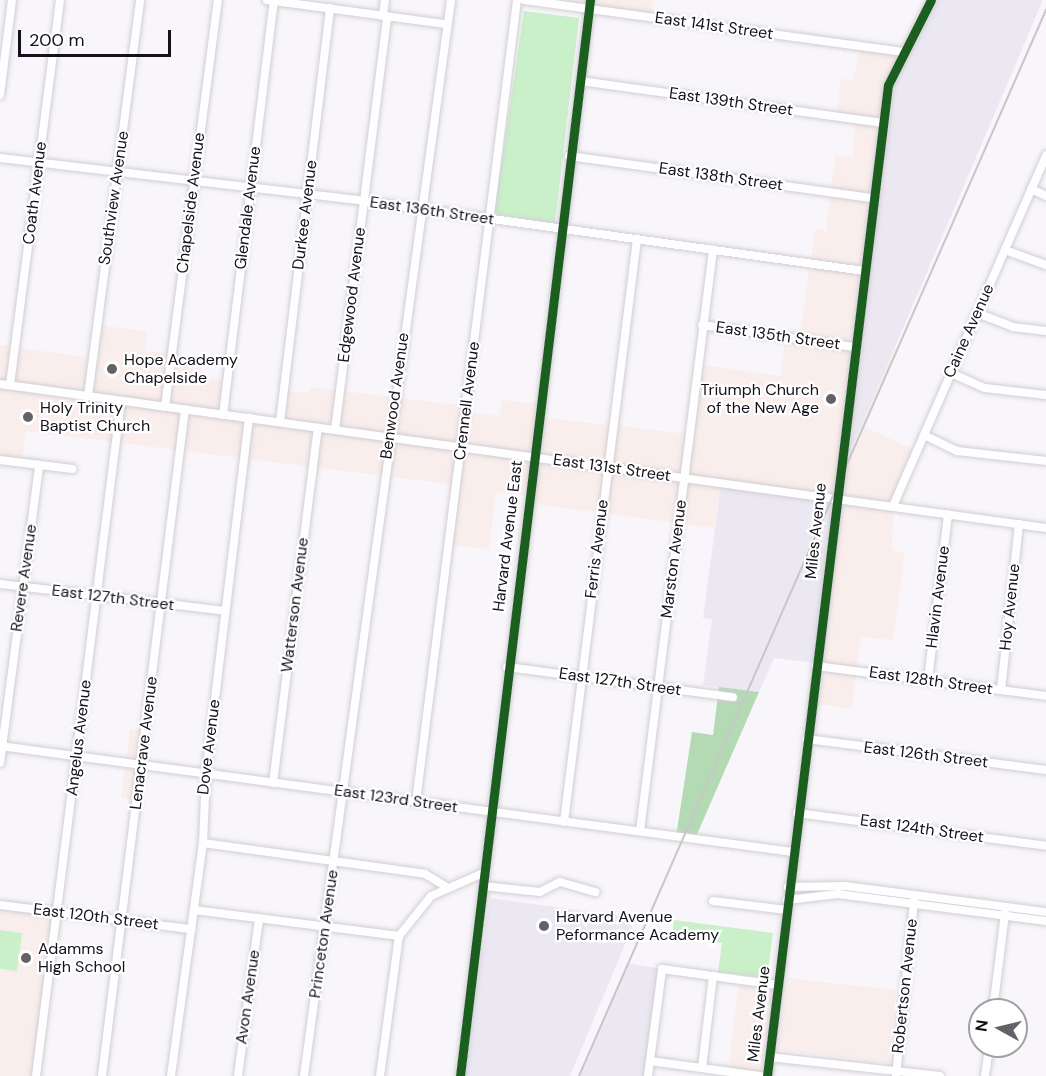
<!DOCTYPE html>
<html>
<head>
<meta charset="utf-8">
<style>
  body { margin:0 }
  #map { position:relative; width:1046px; height:1076px; overflow:hidden; background:#f8f6fa; font-family:"DM Sans",sans-serif }
  div>[style] { position:absolute }
  [style*='--x'] { left:calc(var(--x)*1px); top:calc(var(--y)*1px); width:calc(var(--w)*1px); rotate:calc(var(--a)*1deg) }
  .commercial>* { inset:0; background:#faeeec }
  .built>* { inset:0; background:#ece8f2 }
  .green>* { inset:0; background:#c9f0c9 }
  .forest>* { inset:0; background:#b4dab4 }
  .roads { filter:drop-shadow(0 0 2px #d1ced5) drop-shadow(0 0 2px #d1ced5) }
  .minor>* { height:8px; margin:-4px; padding:0 4px; transform-origin:4px; border-radius:4px; background:#fefefe }
  .major>* { height:9px; margin:-4.5px; padding:0 4.5px; transform-origin:4.5px; border-radius:4.5px; background:#f9f3f4 }
  .rail>* { height:1.5px; margin:-0.75px; padding:0 0.75px; transform-origin:0.75px; border-radius:0.75px; background:#c8c6c9 }
  .cycleway>* { height:9px; margin:-4.5px; padding:0 4.5px; transform-origin:4.5px; border-radius:4.5px; background:#1b5e20 }
  .dots>* { width:16px; height:16px; translate:-50% -50%; box-sizing:border-box; border:3px solid #fff; border-radius:50% }
  span { translate:-50% -50%; white-space:nowrap; text-align:center; line-height:1.15; -webkit-text-stroke:4.5px #fff; paint-order:stroke }
  .street-label { font-size:16px; color:#14111a }
  .poi-label { font-size:16px; color:#14111a }
  .left { translate:0 -50%; text-align:left }
  .right { translate:-100% -50%; text-align:right }
  .north { position:absolute; left:968px; top:998px; width:60px; height:60px; box-sizing:border-box; background:#fff; border:2px solid #a1a0a3; border-radius:50%; rotate:278deg; font-size:16px; font-weight:700; line-height:24px; text-align:center; color:#14111a }
  .north::after { content:''; display:block; margin:auto; width:21px; height:27px; background:#646168; clip-path:polygon(50% 0,100% 100%,50% 72%,0 100%) }
  .scale { position:absolute; left:18px; top:30px; width:153px; height:27px; box-sizing:border-box; border:3px solid #14111a; border-top:0; padding-left:8px; font-size:18px; line-height:21px; white-space:nowrap; color:#14111a; -webkit-text-stroke:4px #fff; paint-order:stroke }
</style>
</head>
<body>
<div id="map">
  <div class="commercial">
    <i style="clip-path:polygon(560px 0,653px 0,650px 17px,560px 5px)"></i>
    <i style="clip-path:polygon(861px 46px,903px 52px,888px 86px,856px 343px,899px 349px,865px 427px,917px 451px,893px 506px,892px 550px,905px 553px,893px 640px,861px 637px,852px 709px,811px 703px,829px 556px,721px 483px,714px 528px,527px 503px,528px 496px,496px 492px,489px 549px,449px 545px,456px 485px,26px 431px,22px 463px,0 463px,0 345px,92px 358px,97px 325px,147px 331px,145px 351px,202px 357px,200px 377px,227px 381px,223px 414px,279px 422px,283px 391px,309px 393px,310px 387px,466px 406px,466px 412px,499px 416px,501px 400px,539px 404px,538px 417px,689px 434px,698px 364px,781px 376px,785px 337px,799px 339px,815px 229px,826px 231px,835px 156px,853px 157px,855px 122px,836px 119px,841px 79px,853px 80px)"></i>
    <i style="clip-path:polygon(130px 729px,146px 731px,137px 800px,121px 798px)"></i>
    <i style="clip-path:polygon(0 905px,57px 912px,36px 1076px,0 1076px)"></i>
    <i style="clip-path:polygon(787px 978px,896px 990px,889px 1063px,778px 1050px)"></i>
    <i style="clip-path:polygon(739px 979px,777px 985px,767px 1076px,728px 1072px)"></i>
  </div>
  <div class="built">
    <i style="clip-path:polygon(938px 0,1043px 0,844px 467px,894px 85px)"></i>
    <i style="clip-path:polygon(721px 483px,833px 499px,816px 663px,774px 658px,759px 692px,703px 685px,712px 619px,703px 618px)"></i>
    <i style="clip-path:polygon(490px 898px,636px 918px,570px 1076px,464px 1076px)"></i>
    <i style="clip-path:polygon(627px 963px,662px 969px,648px 1076px,579px 1076px)"></i>
  </div>
  <div class="green">
    <i style="clip-path:polygon(524px 11px,579px 18px,555px 223px,494px 214px)"></i>
    <i style="clip-path:polygon(674px 920px,773px 933px,767px 978px,718px 972px,722px 943px,672px 937px)"></i>
    <i style="clip-path:polygon(0 930px,22px 933px,17px 971px,0 969px)"></i>
  </div>
  <div class="forest">
    <i style="clip-path:polygon(719px 687px,759px 692px,695px 839px,676px 837px,692px 732px,713px 735px)"></i>
  </div>
  <div class="roads">
    <div class="minor">
      <i style="--x:267;--y:0;--w:180;--a:7.7"></i>
      <i style="--x:524;--y:0;--w:383;--a:7.8"></i>
      <i style="--x:383;--y:16;--w:16;--a:-83"></i>
      <i style="--x:580;--y:81;--w:306;--a:7.9"></i>
      <i style="--x:0;--y:95;--w:96;--a:-82.8"></i>
      <i style="--x:569;--y:156;--w:307;--a:7.9"></i>
      <i style="--x:0;--y:158;--w:367;--a:6.7"></i>
      <i style="--x:364;--y:201;--w:505;--a:7.97"></i>
      <i style="--x:1031;--y:189;--w:17;--a:25"></i>
      <i style="--x:1005;--y:250;--w:44;--a:20.1"></i>
      <i style="--x:977;--y:313;--w:39;--a:21"></i>
      <i style="--x:1013;--y:327;--w:33;--a:7"></i>
      <i style="--x:702;--y:325;--w:155;--a:8.2"></i>
      <i style="--x:951;--y:373;--w:37;--a:24"></i>
      <i style="--x:985;--y:388;--w:61;--a:6.5"></i>
      <i style="--x:0;--y:384;--w:1056;--a:7.84"></i>
      <i style="--x:10;--y:385;--w:388;--a:-82.6"></i>
      <i style="--x:88;--y:396;--w:399;--a:-82.5"></i>
      <i style="--x:165;--y:407;--w:410;--a:-82.6"></i>
      <i style="--x:223;--y:415;--w:417;--a:-83"></i>
      <i style="--x:280;--y:422;--w:417;--a:-83.1"></i>
      <i style="--x:335;--y:430;--w:417;--a:-82.8"></i>
      <i style="--x:924;--y:435;--w:37;--a:26"></i>
      <i style="--x:957;--y:451;--w:90;--a:6.4"></i>
      <i style="--x:0;--y:460;--w:73;--a:7.1"></i>
      <i style="--x:893;--y:506;--w:383;--a:-66.4"></i>
      <i style="--x:0;--y:584;--w:227;--a:6.8"></i>
      <i style="--x:816;--y:666;--w:232;--a:7.4"></i>
      <i style="--x:507;--y:667;--w:228;--a:7.6"></i>
      <i style="--x:928;--y:680;--w:167;--a:-83.1"></i>
      <i style="--x:1001;--y:690;--w:167;--a:-83.8"></i>
      <i style="--x:807;--y:739;--w:241;--a:7.4"></i>
      <i style="--x:0;--y:746;--w:800;--a:7.61"></i>
      <i style="--x:0;--y:763;--w:301;--a:-82.5"></i>
      <i style="--x:273;--y:783;--w:358;--a:-82.8"></i>
      <i style="--x:416;--y:802;--w:808;--a:-82.82"></i>
      <i style="--x:797;--y:813;--w:251;--a:7.5"></i>
      <i style="--x:564;--y:822;--w:588;--a:-82.86"></i>
      <i style="--x:640;--y:831;--w:586;--a:-82.84"></i>
      <i style="--x:203;--y:843;--w:224;--a:7.9"></i>
      <i style="--x:425;--y:874;--w:23;--a:31"></i>
      <i style="--x:483;--y:886;--w:57;--a:6"></i>
      <i style="--x:540;--y:892;--w:22;--a:-27"></i>
      <i style="--x:560;--y:882;--w:37;--a:16"></i>
      <i style="--x:788;--y:887;--w:57;--a:-1"></i>
      <i style="--x:845;--y:886;--w:203;--a:7.4"></i>
      <i style="--x:787;--y:900;--w:51;--a:-6.7"></i>
      <i style="--x:838;--y:894;--w:210;--a:7.4"></i>
      <i style="--x:713;--y:901;--w:74;--a:7"></i>
      <i style="--x:0;--y:905;--w:193;--a:7.2"></i>
      <i style="--x:194;--y:910;--w:207;--a:7.2"></i>
      <i style="--x:993;--y:1010;--w:98;--a:-82.9"></i>
      <i style="--x:769;--y:1057;--w:172;--a:6.3"></i>
      <i style="--x:650;--y:1061;--w:111;--a:7.8"></i>
      <i style="--x:702;--y:1068;--w:93;--a:-83.2"></i>
      <i style="--x:36;--y:1076;--w:680;--a:-82.82"></i>
      <i style="--x:102;--y:1076;--w:672;--a:-82.91"></i>
      <i style="--x:171;--y:1076;--w:235;--a:-82.2"></i>
      <i style="--x:203;--y:843;--w:70;--a:-87.5"></i>
      <i style="--x:206;--y:773;--w:358;--a:-83.1"></i>
      <i style="--x:238;--y:1076;--w:159;--a:-82.4"></i>
      <i style="--x:304;--y:1076;--w:1086;--a:-82.22"></i>
      <i style="--x:380;--y:1076;--w:141;--a:-82.3"></i>
      <i style="--x:399;--y:936;--w:51;--a:-51.3"></i>
      <i style="--x:431;--y:896;--w:57;--a:-23.9"></i>
      <i style="--x:648;--y:1076;--w:108;--a:-82.5"></i>
      <i style="--x:662;--y:969;--w:116;--a:7.9"></i>
      <i style="--x:896;--y:1076;--w:176;--a:-84.1"></i>
      <i style="--x:985;--y:1076;--w:30;--a:-82"></i>
    </div>
    <div class="major">
      <i style="--x:460;--y:1076;--w:1084;--a:-83.11"></i>
      <i style="--x:767;--y:1076;--w:998;--a:-83.04"></i>
      <i style="--x:888;--y:85;--w:95;--a:-63.2"></i>
    </div>
  </div>
  <div class="rail">
    <i style="--x:579;--y:1076;--w:1164;--a:-66.34"></i>
  </div>
  <div class="cycleway">
    <i style="--x:460;--y:1076;--w:1084;--a:-83.11"></i>
    <i style="--x:767;--y:1076;--w:998;--a:-83.04"></i>
    <i style="--x:888;--y:85;--w:95;--a:-63.2"></i>
  </div>
  <div class="dots">
    <i style="left:112px;top:369px;background:#646168"></i>
    <i style="left:831px;top:399px;background:#646168"></i>
    <i style="left:28px;top:417px;background:#646168"></i>
    <i style="left:544px;top:926px;background:#646168"></i>
    <i style="left:26px;top:958px;background:#646168"></i>
  </div>
  <div class="street-label">
    <span style="left:714px;top:26px;rotate:8deg">East 141st Street</span>
    <span style="left:731px;top:102px;rotate:8deg">East 139th Street</span>
    <span style="left:721px;top:177px;rotate:8deg">East 138th Street</span>
    <span style="left:35px;top:193px;rotate:-83deg">Coath Avenue</span>
    <span style="left:114px;top:198px;rotate:-82deg">Southview Avenue</span>
    <span style="left:191px;top:203px;rotate:-83deg">Chapelside Avenue</span>
    <span style="left:248px;top:208px;rotate:-83deg">Glendale Avenue</span>
    <span style="left:432px;top:211px;rotate:8deg">East 136th Street</span>
    <span style="left:305px;top:215px;rotate:-83deg">Durkee Avenue</span>
    <span style="left:352px;top:295px;rotate:-83deg">Edgewood Avenue</span>
    <span style="left:969px;top:331px;rotate:-66deg">Caine Avenue</span>
    <span style="left:778px;top:336px;rotate:8deg">East 135th Street</span>
    <span style="left:395px;top:396px;rotate:-82deg">Benwood Avenue</span>
    <span style="left:467px;top:401px;rotate:-83deg">Crennell Avenue</span>
    <span style="left:612px;top:468px;rotate:8deg">East 131st Street</span>
    <span style="left:816px;top:531px;rotate:-84deg">Miles Avenue</span>
    <span style="left:508px;top:536px;rotate:-83deg">Harvard Avenue East</span>
    <span style="left:597px;top:549px;rotate:-83deg">Ferris Avenue</span>
    <span style="left:674px;top:559px;rotate:-83deg">Marston Avenue</span>
    <span style="left:24px;top:578px;rotate:-82deg">Revere Avenue</span>
    <span style="left:938px;top:597px;rotate:-83deg">Hlavin Avenue</span>
    <span style="left:113px;top:598px;rotate:7deg">East 127th Street</span>
    <span style="left:295px;top:605px;rotate:-83deg">Watterson Avenue</span>
    <span style="left:1010px;top:607px;rotate:-84deg">Hoy Avenue</span>
    <span style="left:931px;top:681px;rotate:8deg">East 128th Street</span>
    <span style="left:620px;top:682px;rotate:8deg">East 127th Street</span>
    <span style="left:79px;top:738px;rotate:-83deg">Angelus Avenue</span>
    <span style="left:144px;top:743px;rotate:-83deg">Lenacrave Avenue</span>
    <span style="left:209px;top:747px;rotate:-83deg">Dove Avenue</span>
    <span style="left:926px;top:755px;rotate:7deg">East 126th Street</span>
    <span style="left:396px;top:799px;rotate:8deg">East 123rd Street</span>
    <span style="left:922px;top:829px;rotate:8deg">East 124th Street</span>
    <span style="left:96px;top:917px;rotate:7deg">East 120th Street</span>
    <span style="left:324px;top:934px;rotate:-82deg">Princeton Avenue</span>
    <span style="left:905px;top:986px;rotate:-84deg">Robertson Avenue</span>
    <span style="left:248px;top:997px;rotate:-82deg">Avon Avenue</span>
    <span style="left:759px;top:1014px;rotate:-83deg">Miles Avenue</span>
  </div>
  <div class="poi-label">
    <span class="left" style="left:124px;top:369px">Hope Academy<br>Chapelside</span>
    <span class="right" style="left:819px;top:399px">Triumph Church<br>of the New Age</span>
    <span class="left" style="left:40px;top:417px">Holy Trinity<br>Baptist Church</span>
    <span class="left" style="left:556px;top:926px">Harvard Avenue<br>Peformance Academy</span>
    <span class="left" style="left:38px;top:958px">Adamms<br>High School</span>
  </div>
  <div class="north">N</div>
  <div class="scale">200 m</div>
</div>
</body>
</html>
